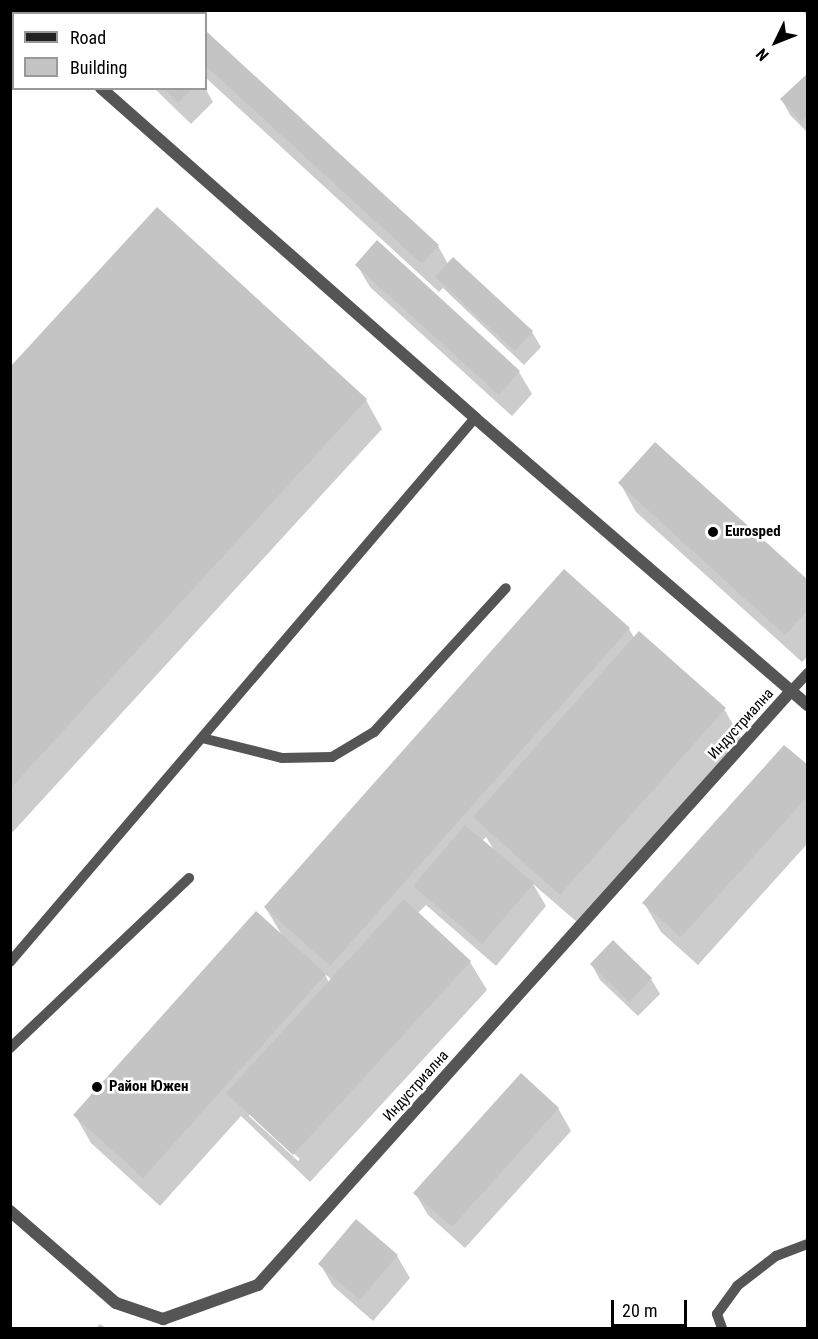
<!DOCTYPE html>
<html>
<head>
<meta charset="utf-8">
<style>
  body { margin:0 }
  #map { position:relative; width:818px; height:1339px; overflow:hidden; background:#fff; font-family:"Roboto Condensed",sans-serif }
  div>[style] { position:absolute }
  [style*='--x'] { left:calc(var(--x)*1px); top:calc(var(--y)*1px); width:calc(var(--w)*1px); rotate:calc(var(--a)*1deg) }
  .shadow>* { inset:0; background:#0003 }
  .building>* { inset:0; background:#c4c4c4 }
  .lane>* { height:10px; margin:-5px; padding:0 5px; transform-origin:5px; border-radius:5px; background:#555 }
  .street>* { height:12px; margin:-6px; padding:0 6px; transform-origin:6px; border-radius:6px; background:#555 }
  .secondary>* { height:12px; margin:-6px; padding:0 6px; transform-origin:6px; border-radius:6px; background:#222 }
  .dots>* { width:16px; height:16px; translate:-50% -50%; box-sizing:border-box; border:3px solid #fff; border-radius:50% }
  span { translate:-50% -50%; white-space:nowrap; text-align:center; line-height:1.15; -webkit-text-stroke:5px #fff; paint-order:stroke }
  .poi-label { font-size:15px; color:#000; font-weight:700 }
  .left { translate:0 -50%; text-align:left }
  .street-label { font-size:15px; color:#000 }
  .frame { position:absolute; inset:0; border:12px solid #000; pointer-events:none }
  .legend { position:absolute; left:12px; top:12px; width:195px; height:78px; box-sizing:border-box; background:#fff; border:2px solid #999; margin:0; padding:8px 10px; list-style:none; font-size:18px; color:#000 }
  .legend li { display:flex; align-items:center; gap:12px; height:30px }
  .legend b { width:30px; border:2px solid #999 }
  .north { position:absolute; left:746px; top:12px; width:60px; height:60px; -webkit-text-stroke:4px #fff; paint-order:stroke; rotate:227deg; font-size:16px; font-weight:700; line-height:24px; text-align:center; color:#000 }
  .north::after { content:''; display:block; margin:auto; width:21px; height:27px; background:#000; clip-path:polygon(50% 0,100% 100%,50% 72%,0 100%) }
  .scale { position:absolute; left:611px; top:1300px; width:76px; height:27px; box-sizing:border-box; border:3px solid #000; border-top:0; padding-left:8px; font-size:18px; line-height:21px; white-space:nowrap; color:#000; -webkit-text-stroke:4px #fff; paint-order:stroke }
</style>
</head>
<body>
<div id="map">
  <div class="shadow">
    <i style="clip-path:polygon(165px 10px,198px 10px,196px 14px,168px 14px)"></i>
    <i style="clip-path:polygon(801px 10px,808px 10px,808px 16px)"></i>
    <i style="clip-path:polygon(206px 33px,438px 246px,448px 264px,532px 332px,541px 347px,524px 365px,443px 288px,439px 292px,206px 78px)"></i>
    <i style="clip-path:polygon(808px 75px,808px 133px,790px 115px,782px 100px)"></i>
    <i style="clip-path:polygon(154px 88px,205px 88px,213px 102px,191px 124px)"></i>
    <i style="clip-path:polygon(357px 265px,519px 372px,532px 394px,512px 416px,370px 287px)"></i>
    <i style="clip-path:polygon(10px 369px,366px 400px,382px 429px,10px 835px)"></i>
    <i style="clip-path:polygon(620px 483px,808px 582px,808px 656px,802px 662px,636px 512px)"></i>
    <i style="clip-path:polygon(evenodd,629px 629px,635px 639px,724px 709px,741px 738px,577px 922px,533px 884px,546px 906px,496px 966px,426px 905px,418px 913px,470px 962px,487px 990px,310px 1182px,241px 1116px,160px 1206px,91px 1143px,75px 1115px,282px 935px,265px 907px,629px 629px,486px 837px,494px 850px,482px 841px,486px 837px,629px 629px,325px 974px,332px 980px,329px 983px,325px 974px,629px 629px,249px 1112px,300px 1159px,298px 1161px,249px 1116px,249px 1112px)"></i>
    <i style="clip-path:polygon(808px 767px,808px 843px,698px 965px,661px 932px,644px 903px)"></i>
    <i style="clip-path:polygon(613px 942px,651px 979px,660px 994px,638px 1016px,600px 980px,592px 965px)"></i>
    <i style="clip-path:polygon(558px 1108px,571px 1131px,465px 1248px,428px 1215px,415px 1193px)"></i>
    <i style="clip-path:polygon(397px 1256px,410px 1278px,373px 1321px,333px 1286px,320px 1264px)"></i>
    <i style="clip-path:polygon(100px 1324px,106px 1328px,96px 1328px)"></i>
  </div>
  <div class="building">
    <i style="clip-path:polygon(206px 31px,439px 245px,422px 264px,206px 66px)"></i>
    <i style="clip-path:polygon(808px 73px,808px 116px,801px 122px,780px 99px)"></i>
    <i style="clip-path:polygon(163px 88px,192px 88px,178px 103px)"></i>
    <i style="clip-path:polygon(157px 207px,367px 399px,10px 789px,10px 367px)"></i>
    <i style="clip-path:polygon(377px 240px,520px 371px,499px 395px,355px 265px)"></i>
    <i style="clip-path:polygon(453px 257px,533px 331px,515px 351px,435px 277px)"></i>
    <i style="clip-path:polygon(655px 442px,808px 580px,808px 610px,785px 635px,618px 483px)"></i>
    <i style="clip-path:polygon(564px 569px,630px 628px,330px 966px,264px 907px)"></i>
    <i style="clip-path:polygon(639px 631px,726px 708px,560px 895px,473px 817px)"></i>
    <i style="clip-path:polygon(784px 745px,808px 765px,808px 796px,681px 937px,642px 903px)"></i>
    <i style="clip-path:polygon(465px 825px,534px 883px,482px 944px,413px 886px)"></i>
    <i style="clip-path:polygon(404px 899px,471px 961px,293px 1155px,226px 1093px)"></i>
    <i style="clip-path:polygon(256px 911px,326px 974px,143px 1178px,73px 1115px)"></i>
    <i style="clip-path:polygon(613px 940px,652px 978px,629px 1002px,590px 964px)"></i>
    <i style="clip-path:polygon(521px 1073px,559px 1108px,452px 1227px,413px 1193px)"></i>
    <i style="clip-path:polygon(356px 1219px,398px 1255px,360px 1300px,318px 1264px)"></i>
  </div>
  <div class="lane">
    <i style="--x:791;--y:691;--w:25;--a:-47"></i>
    <i style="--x:202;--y:738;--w:82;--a:14"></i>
    <i style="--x:282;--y:758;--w:50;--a:-1.1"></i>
    <i style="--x:332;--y:757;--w:49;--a:-30.8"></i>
    <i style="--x:374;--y:732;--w:195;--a:-47.5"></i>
    <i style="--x:10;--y:962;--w:716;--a:-49.48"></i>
    <i style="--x:10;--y:1048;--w:247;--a:-43.5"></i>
    <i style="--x:722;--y:1328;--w:15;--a:-110"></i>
    <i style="--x:717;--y:1314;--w:34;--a:-54"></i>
    <i style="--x:737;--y:1286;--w:49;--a:-37.6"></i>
    <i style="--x:776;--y:1256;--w:34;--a:-21"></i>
  </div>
  <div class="street">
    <i style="--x:101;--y:88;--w:499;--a:41.4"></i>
    <i style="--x:475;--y:418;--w:440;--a:40.8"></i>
    <i style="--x:10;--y:1211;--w:140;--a:41"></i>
    <i style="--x:116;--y:1303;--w:50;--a:18.8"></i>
    <i style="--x:163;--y:1319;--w:101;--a:-19.7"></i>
    <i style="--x:258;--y:1285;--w:798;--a:-48.1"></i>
  </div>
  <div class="secondary">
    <i style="--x:45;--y:14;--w:5;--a:-53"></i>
    <i style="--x:10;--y:52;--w:5;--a:-37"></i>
  </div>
  <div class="dots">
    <i style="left:713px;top:532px;background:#000"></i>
    <i style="left:97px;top:1087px;background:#000"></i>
  </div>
  <div class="poi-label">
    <span class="left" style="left:725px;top:532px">Eurosped</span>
    <span class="left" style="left:109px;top:1087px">Район Южен</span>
  </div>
  <div class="street-label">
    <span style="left:741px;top:724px;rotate:-48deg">Индустриална</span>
    <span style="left:416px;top:1086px;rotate:-48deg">Индустриална</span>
  </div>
  <div class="frame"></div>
  <ul class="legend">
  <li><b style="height:8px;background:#222"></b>Road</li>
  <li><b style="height:16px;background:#c4c4c4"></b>Building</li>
  </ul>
  <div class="north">N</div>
  <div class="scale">20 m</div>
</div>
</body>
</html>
